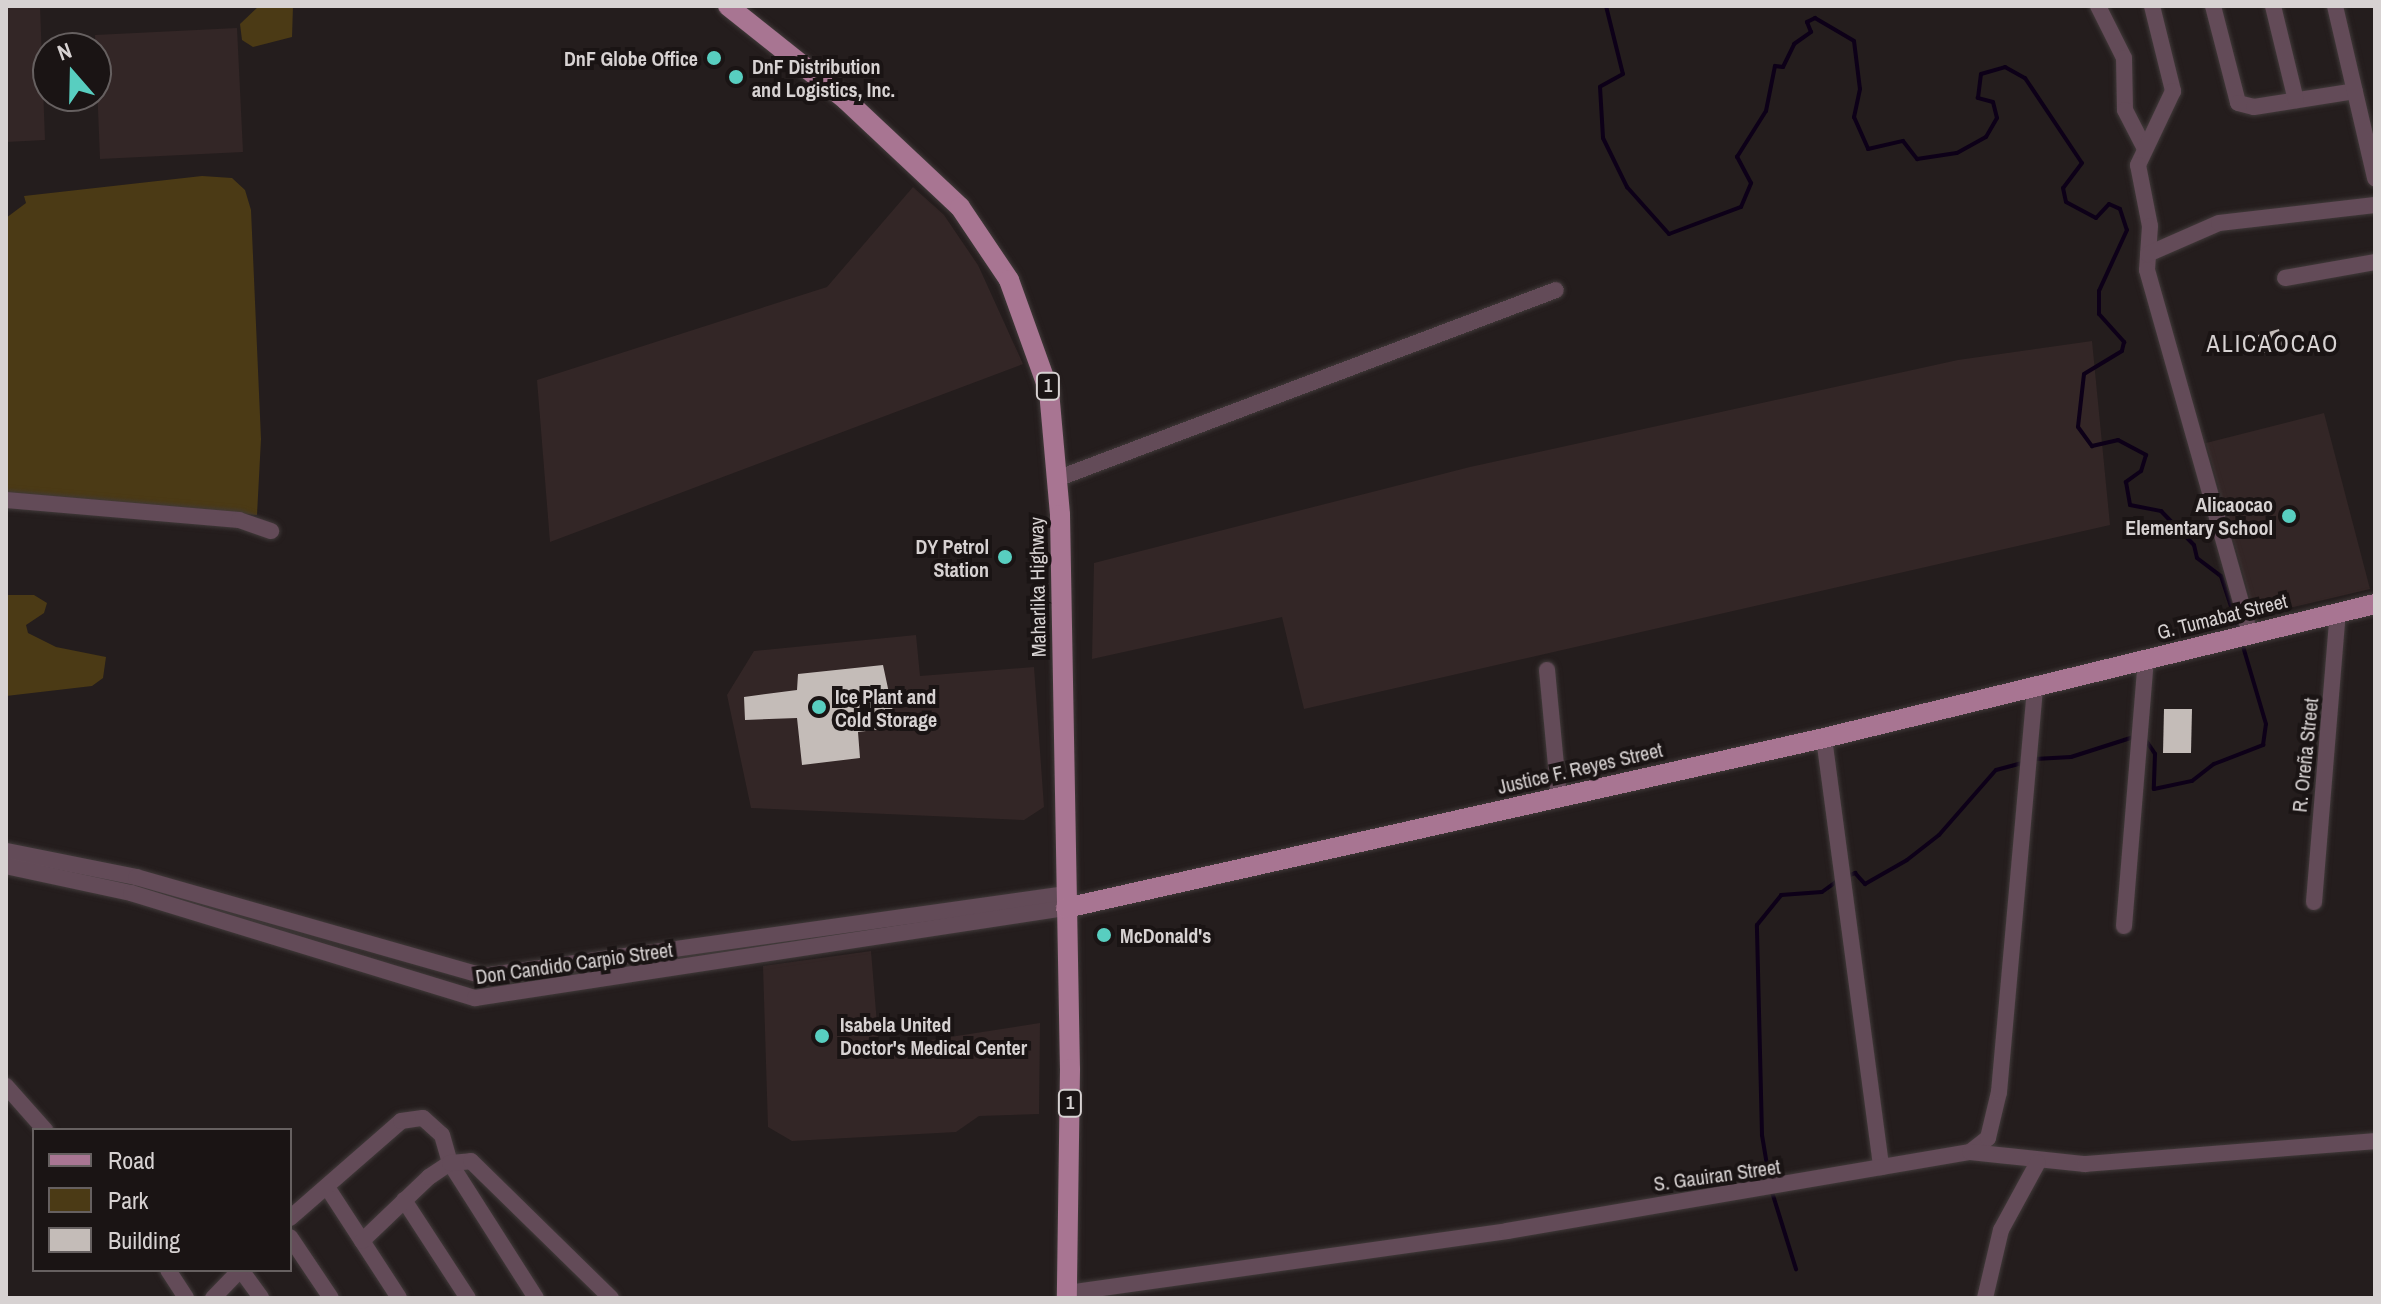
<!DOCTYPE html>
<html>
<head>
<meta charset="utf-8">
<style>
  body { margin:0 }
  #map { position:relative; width:2381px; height:1304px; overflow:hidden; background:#241d1d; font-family:"Archivo Narrow",sans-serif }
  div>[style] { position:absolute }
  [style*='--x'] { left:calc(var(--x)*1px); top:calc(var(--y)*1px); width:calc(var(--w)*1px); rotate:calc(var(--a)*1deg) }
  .built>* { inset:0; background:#332626 }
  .green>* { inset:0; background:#4b3a15 }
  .stream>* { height:4px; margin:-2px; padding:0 2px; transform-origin:2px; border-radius:2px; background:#0d0018 }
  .building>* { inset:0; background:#c4bcb8 }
  .roads { filter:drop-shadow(0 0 2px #413a3a) drop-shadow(0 0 2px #413a3a) }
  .minor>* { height:16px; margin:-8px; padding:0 8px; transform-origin:8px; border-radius:8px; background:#634b58 }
  .major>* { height:20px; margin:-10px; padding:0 10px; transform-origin:10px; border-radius:10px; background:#a87592 }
  .dots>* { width:22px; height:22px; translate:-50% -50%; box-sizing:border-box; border:4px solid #1a1414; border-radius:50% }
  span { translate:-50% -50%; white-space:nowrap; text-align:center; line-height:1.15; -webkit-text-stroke:8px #1a1414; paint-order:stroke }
  .shield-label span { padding:2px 6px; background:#1a1414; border:2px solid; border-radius:6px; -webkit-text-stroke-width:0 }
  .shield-label { font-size:18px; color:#d7d2d2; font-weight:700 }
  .poi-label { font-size:20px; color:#d7d2d2; font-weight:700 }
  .right { translate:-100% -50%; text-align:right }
  .left { translate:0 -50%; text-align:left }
  .street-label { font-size:20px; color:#d7d2d2 }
  .quarter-label { font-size:24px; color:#d7d2d2; letter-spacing:2px }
  .frame { position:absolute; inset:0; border:8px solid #d7d2d2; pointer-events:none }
  .legend { position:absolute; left:32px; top:1128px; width:260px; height:144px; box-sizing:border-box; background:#1a1414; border:2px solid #666060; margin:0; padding:10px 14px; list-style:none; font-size:24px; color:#d7d2d2 }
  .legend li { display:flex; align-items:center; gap:16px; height:40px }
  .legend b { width:40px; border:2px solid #666060 }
  .north { position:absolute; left:32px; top:32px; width:80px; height:80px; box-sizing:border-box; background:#1a1414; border:2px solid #666060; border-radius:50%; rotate:340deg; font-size:22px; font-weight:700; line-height:32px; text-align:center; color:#d7d2d2 }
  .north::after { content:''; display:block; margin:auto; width:28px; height:36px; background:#58cec0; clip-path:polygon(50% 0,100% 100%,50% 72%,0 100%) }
</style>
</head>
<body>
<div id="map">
  <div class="built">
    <i style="clip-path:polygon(6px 6px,40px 6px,45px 140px,6px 142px)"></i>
    <i style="clip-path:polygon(237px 28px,243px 152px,100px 159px,95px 35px)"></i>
    <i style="clip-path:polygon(913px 187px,944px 215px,978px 265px,1023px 364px,550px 542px,537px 380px,827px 287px)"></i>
    <i style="clip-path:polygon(2092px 341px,2110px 525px,1304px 709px,1282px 617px,1092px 659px,1094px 563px,1470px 467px,1958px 360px)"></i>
    <i style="clip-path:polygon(2324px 413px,2370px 589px,2255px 616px,2206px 443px)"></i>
    <i style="clip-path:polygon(916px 635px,920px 676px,1034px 667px,1044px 807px,1024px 820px,751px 808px,727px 695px,754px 651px)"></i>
    <i style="clip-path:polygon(871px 951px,879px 1048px,1040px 1023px,1039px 1114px,979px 1116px,956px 1132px,792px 1141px,768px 1127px,763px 966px)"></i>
  </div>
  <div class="green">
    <i style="clip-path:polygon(259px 6px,293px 6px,292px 37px,253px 47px,242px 40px,240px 24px)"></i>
    <i style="clip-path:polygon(202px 176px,232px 178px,245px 190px,251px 210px,261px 439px,257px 515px,6px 493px,6px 218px,26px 203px,24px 196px)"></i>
    <i style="clip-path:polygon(6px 595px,34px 595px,47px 603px,44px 613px,26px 625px,28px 633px,56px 647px,106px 657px,103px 678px,92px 686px,6px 696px)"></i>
  </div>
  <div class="stream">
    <i style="--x:1503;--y:6;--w:29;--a:0"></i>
    <i style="--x:1567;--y:6;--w:3;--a:0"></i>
    <i style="--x:1606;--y:6;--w:70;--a:76"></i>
    <i style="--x:1623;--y:74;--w:26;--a:151"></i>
    <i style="--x:1600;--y:87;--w:51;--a:86.6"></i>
    <i style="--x:1603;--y:138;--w:55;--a:63.9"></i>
    <i style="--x:1627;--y:187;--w:63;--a:48.2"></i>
    <i style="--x:1669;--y:234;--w:77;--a:-20.6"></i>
    <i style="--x:1741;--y:207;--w:26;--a:-67"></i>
    <i style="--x:1751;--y:183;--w:30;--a:-118"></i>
    <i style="--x:1737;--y:157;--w:54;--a:-57.8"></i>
    <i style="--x:1766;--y:111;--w:46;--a:-78.7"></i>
    <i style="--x:1775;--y:66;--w:8;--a:7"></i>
    <i style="--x:1783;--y:67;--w:25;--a:-64"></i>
    <i style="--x:1794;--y:44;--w:21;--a:-35"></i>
    <i style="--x:1811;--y:32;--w:11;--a:-112"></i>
    <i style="--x:1807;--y:22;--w:9;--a:-27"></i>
    <i style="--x:1815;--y:18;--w:45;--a:30.5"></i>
    <i style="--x:1854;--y:41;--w:48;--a:82.9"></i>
    <i style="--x:1860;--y:89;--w:29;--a:102"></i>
    <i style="--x:1854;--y:117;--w:35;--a:66"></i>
    <i style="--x:1868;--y:149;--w:36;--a:-13"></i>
    <i style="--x:1903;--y:141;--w:23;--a:52"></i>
    <i style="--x:1917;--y:159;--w:40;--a:-8.5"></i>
    <i style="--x:1957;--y:153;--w:33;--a:-29"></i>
    <i style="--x:1986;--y:137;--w:22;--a:-60"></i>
    <i style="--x:1997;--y:118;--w:16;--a:-104"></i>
    <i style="--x:1993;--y:102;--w:16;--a:-165"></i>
    <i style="--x:1978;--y:98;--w:24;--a:-83"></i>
    <i style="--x:1981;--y:74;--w:25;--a:-16"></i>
    <i style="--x:2005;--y:67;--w:23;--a:29"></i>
    <i style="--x:2025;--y:78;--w:102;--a:56.2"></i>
    <i style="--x:2082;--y:163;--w:31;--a:127"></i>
    <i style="--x:2063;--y:188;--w:14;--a:78"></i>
    <i style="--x:2066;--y:202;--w:34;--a:28"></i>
    <i style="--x:2096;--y:218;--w:19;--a:-47"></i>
    <i style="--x:2109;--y:204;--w:12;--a:24"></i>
    <i style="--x:2120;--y:209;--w:22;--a:72"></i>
    <i style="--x:2127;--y:230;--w:67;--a:114.7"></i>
    <i style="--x:2099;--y:291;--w:23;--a:90"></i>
    <i style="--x:2099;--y:314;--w:38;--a:48"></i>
    <i style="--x:2124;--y:342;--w:9;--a:103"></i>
    <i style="--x:2122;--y:351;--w:44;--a:148.8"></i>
    <i style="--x:2084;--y:374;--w:53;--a:96.5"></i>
    <i style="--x:2078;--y:427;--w:24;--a:54"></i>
    <i style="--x:2092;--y:446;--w:27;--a:-13"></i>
    <i style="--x:2118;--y:440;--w:32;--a:28"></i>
    <i style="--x:2146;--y:455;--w:17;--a:107"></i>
    <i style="--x:2141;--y:471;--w:19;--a:144"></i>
    <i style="--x:2126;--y:482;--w:23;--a:80"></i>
    <i style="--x:2130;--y:505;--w:32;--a:11"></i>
    <i style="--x:2161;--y:511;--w:47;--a:45.9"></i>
    <i style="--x:2194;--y:545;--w:13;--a:77"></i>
    <i style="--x:2197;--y:558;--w:30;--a:37"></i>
    <i style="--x:2221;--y:576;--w:57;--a:71.6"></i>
    <i style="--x:2145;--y:739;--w:18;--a:56"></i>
    <i style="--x:2155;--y:754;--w:35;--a:92"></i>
    <i style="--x:2154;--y:789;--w:39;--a:-12"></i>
    <i style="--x:2192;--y:781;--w:28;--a:-38"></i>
    <i style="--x:2214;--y:764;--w:53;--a:-21.2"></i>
    <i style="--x:2263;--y:745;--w:21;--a:-82"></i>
    <i style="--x:2266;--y:724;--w:84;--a:-106.5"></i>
    <i style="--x:2035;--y:759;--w:36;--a:-3"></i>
    <i style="--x:2071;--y:757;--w:69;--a:-17.7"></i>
    <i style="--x:1848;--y:876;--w:8;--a:-23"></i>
    <i style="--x:1855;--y:873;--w:15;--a:48"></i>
    <i style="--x:1865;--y:884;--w:48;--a:-29.7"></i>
    <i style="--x:1907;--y:860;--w:41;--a:-38"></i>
    <i style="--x:1939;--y:835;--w:86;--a:-48.8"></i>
    <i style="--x:1996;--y:770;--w:28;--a:-15"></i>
    <i style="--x:1770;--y:1183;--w:49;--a:-99.5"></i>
    <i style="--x:1762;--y:1135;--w:210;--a:-91.4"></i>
    <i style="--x:1757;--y:925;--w:38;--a:-51"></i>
    <i style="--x:1781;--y:895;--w:41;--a:-4.2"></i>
    <i style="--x:1822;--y:892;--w:22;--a:-36"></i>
    <i style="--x:1772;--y:1192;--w:81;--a:72.7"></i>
  </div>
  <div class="building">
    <i style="clip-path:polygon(2279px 329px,2283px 348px,2262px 353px,2258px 335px)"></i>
    <i style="clip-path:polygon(883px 665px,895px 721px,890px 728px,858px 732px,860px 758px,802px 765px,797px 718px,745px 720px,744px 697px,797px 690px,798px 674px)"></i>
    <i style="clip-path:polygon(2164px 709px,2192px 709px,2191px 753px,2163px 753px)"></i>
  </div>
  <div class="roads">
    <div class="minor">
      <i style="--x:2098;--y:6;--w:58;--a:63.4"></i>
      <i style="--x:2124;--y:58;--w:52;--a:88.9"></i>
      <i style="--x:2125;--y:110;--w:42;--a:62.8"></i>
      <i style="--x:2152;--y:6;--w:88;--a:76.1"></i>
      <i style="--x:2173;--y:91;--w:82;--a:115.3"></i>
      <i style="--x:2138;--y:165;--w:62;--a:78.9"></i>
      <i style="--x:2150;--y:226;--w:44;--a:93.9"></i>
      <i style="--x:2147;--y:270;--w:377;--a:74.2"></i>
      <i style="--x:2213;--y:6;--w:100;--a:75.5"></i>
      <i style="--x:2238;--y:103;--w:16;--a:14"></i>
      <i style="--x:2254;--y:107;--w:102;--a:-9"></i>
      <i style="--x:2273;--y:6;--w:97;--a:76.3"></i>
      <i style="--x:2335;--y:6;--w:177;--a:76.9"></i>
      <i style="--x:2148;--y:254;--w:77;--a:-23.6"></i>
      <i style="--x:2219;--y:223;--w:157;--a:-6.6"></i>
      <i style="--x:2285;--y:278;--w:91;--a:-10.1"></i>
      <i style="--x:1059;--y:478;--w:531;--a:-20.72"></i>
      <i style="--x:6;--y:500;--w:234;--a:4.9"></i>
      <i style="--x:239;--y:520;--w:34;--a:19"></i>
      <i style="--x:1547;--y:670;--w:127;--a:84.6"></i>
      <i style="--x:1824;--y:738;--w:433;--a:82.4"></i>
      <i style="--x:6;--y:851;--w:133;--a:11.3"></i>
      <i style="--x:136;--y:877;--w:361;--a:15.9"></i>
      <i style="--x:483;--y:976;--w:589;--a:-8.01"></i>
      <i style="--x:6;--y:866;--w:128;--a:12.2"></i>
      <i style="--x:131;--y:893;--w:360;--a:17"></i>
      <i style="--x:475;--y:998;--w:598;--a:-8.66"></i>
      <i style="--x:2314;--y:902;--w:291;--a:-85.3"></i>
      <i style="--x:2124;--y:926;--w:268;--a:-85.3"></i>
      <i style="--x:6;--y:1086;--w:59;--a:48.4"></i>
      <i style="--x:1970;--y:1152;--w:23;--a:-38"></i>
      <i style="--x:1988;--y:1138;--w:47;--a:-76.6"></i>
      <i style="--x:1999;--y:1092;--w:408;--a:-84.9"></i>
      <i style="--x:327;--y:1187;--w:132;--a:57"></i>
      <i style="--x:404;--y:1200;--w:117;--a:56.9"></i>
      <i style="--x:290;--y:1218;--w:147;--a:-41.1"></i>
      <i style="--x:401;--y:1121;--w:22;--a:-8"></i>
      <i style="--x:423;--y:1118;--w:25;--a:42"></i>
      <i style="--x:442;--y:1135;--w:29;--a:74"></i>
      <i style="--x:450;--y:1163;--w:160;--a:57.5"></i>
      <i style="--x:290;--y:1237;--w:73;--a:56.1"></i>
      <i style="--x:362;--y:1241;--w:93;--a:-43.7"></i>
      <i style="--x:429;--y:1177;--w:25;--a:-34"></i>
      <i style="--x:450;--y:1163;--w:21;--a:-5"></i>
      <i style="--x:471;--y:1161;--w:196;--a:44.4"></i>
      <i style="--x:168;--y:1270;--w:33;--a:57"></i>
      <i style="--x:241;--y:1270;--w:34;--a:54"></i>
      <i style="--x:1067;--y:1293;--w:444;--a:-8"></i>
      <i style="--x:1507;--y:1231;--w:470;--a:-9.7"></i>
      <i style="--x:1970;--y:1152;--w:116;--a:6"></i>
      <i style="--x:2085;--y:1164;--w:291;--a:-4.5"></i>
      <i style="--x:213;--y:1298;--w:39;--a:-46"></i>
      <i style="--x:1985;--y:1298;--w:70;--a:-76.8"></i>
      <i style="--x:2001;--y:1230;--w:77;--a:-61.4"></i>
    </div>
    <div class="major">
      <i style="--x:728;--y:6;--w:151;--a:38.5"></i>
      <i style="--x:846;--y:100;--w:156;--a:43.2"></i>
      <i style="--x:960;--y:207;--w:88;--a:56.1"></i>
      <i style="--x:1009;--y:280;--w:118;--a:70.2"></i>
      <i style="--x:1049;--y:391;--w:124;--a:84.9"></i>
      <i style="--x:1060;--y:515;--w:554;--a:88.97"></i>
      <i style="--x:1070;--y:1069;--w:229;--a:90.8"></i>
      <i style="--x:1066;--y:908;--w:777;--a:-12.64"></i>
      <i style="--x:1824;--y:738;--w:567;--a:-13.67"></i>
    </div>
  </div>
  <div class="dots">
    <i style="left:714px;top:58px;background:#58cec0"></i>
    <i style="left:736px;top:77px;background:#58cec0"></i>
    <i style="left:2289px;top:516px;background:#58cec0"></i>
    <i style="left:1005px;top:557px;background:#58cec0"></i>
    <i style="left:819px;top:707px;background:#58cec0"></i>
    <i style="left:1104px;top:935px;background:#58cec0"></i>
    <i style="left:822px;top:1036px;background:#58cec0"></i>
  </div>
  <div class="shield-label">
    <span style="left:1048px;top:386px">1</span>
    <span style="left:1070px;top:1103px">1</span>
  </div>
  <div class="poi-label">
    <span class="right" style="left:698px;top:58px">DnF Globe Office</span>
    <span class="left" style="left:752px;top:78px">DnF Distribution<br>and Logistics, Inc.</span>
    <span class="right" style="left:2273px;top:516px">Alicaocao<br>Elementary School</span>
    <span class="right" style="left:989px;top:558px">DY Petrol<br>Station</span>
    <span class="left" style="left:835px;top:708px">Ice Plant and<br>Cold Storage</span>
    <span class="left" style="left:1120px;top:935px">McDonald's</span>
    <span class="left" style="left:840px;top:1036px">Isabela United<br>Doctor's Medical Center</span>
  </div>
  <div class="street-label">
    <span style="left:1037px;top:587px;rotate:-91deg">Maharlika Highway</span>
    <span style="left:2222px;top:616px;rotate:-14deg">G. Tumabat Street</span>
    <span style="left:2305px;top:755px;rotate:-84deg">R. Oreña Street</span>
    <span style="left:1580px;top:768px;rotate:-13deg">Justice F. Reyes Street</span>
    <span style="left:574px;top:963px;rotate:-8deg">Don Candido Carpio Street</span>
    <span style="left:1717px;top:1175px;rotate:-8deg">S. Gauiran Street</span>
  </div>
  <div class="quarter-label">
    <span style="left:2273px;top:344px">ALICAOCAO</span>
  </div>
  <div class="frame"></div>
  <ul class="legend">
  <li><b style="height:10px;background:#a87592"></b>Road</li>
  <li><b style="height:22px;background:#4b3a15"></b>Park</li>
  <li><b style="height:22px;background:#c4bcb8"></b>Building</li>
  </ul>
  <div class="north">N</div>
</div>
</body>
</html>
